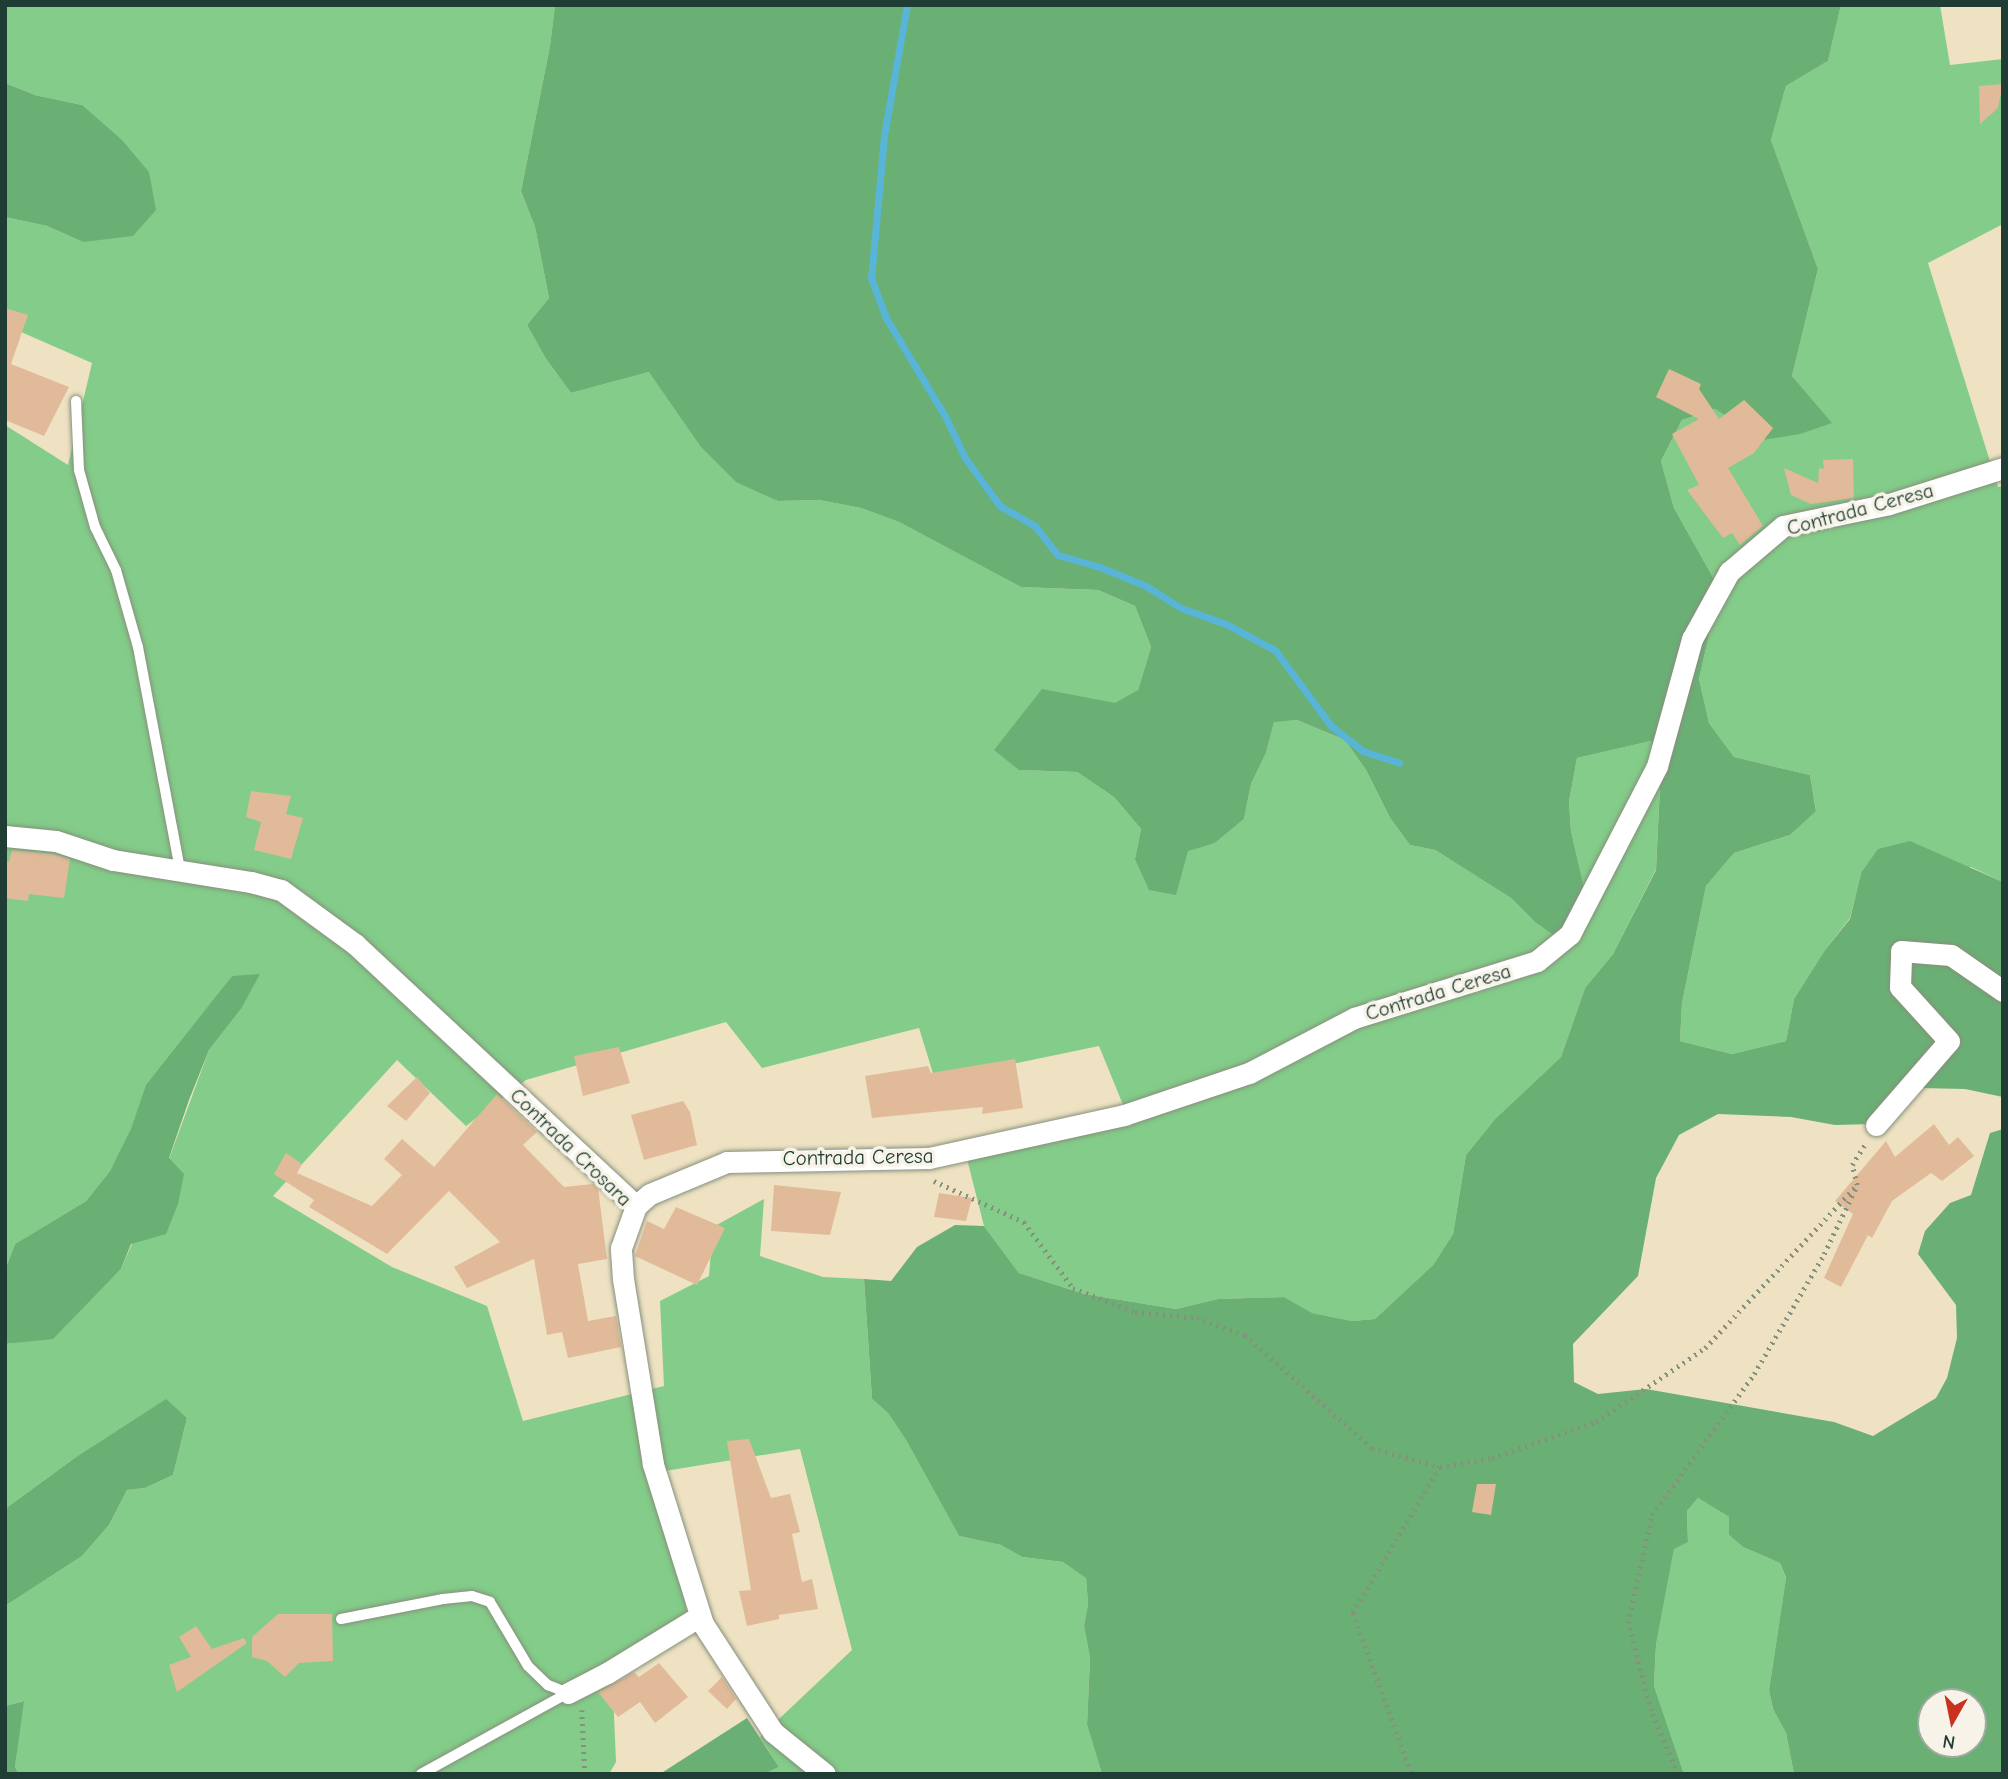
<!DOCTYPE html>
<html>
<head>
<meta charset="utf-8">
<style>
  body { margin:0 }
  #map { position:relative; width:2008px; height:1779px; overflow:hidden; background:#eee2c3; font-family:"Comic Neue",sans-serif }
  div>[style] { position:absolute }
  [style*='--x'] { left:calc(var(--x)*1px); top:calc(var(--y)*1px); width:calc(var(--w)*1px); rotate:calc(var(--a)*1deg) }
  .green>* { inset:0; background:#83cc89 }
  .forest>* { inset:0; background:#6ab075 }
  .stream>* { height:7px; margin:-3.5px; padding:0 3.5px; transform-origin:3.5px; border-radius:3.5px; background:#59b5d7 }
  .building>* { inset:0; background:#e1bb99 }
  .path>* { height:4.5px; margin-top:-2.25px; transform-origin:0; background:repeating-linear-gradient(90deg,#86907c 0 2px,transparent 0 7px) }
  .roads { filter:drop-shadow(0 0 2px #86907c) drop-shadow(0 0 2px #86907c) }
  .service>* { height:10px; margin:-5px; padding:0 5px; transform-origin:5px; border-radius:5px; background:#fff }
  .minor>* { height:21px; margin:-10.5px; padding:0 10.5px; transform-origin:10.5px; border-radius:10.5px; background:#fff }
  span { translate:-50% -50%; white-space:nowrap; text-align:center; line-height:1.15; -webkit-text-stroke:7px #f7f3e8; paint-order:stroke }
  .street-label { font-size:21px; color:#1f3d34 }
  .frame { position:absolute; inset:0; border:7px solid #1f3d34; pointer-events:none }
  .north { position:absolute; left:1917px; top:1688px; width:70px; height:70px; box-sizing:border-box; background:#f7f3e8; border:2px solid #a1aaa0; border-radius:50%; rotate:189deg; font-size:19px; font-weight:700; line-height:28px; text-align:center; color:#1f3d34 }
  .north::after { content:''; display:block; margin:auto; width:24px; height:32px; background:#c8321e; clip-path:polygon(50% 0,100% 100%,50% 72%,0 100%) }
</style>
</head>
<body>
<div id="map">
  <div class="green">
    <i style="clip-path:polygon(5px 5px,555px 5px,550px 46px,521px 191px,535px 227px,549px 298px,527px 325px,546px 359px,571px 393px,649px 372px,777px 501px,819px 500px,861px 508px,899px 522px,1021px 587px,1098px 590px,1135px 606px,1151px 647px,1138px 690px,1019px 770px,1077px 772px,1114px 797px,1141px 829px,1135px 859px,1215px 843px,1244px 819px,1251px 784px,1266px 753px,1274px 721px,1297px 720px,1345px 740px,1366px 770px,1390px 818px,1410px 845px,1435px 850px,1511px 898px,1534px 921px,1587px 900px,1571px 831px,1569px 802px,1577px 758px,1651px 741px,1661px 765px,1656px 869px,1613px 954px,1585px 988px,1561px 1057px,1495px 1119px,1466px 1155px,1453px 1234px,1433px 1265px,1375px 1319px,1352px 1321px,1311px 1313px,1284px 1297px,1218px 1299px,1176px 1309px,1084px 1294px,1019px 1273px,984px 1226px,967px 1159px,1130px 1122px,1099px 1046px,935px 1080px,919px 1028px,762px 1068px,726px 1022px,526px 1080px,466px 1126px,397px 1060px,273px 1196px,392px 1267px,487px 1306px,523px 1421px,664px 1386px,660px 1301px,709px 1276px,713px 1227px,764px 1199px,760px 1256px,823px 1277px,864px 1279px,872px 1399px,888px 1413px,906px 1440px,959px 1536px,1001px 1545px,1022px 1557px,1063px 1562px,1086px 1577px,1088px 1604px,1084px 1626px,1090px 1658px,1087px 1725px,1102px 1774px,764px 1774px,779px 1767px,760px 1737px,852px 1650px,800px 1449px,665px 1471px,688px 1621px,612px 1669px,616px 1762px,609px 1774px,19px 1774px,15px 1767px,23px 1701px,5px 1706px,5px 1606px,82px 1556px,109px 1525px,127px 1490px,145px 1488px,173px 1475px,187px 1418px,165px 1400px,76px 1457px,5px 1509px,5px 1344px,53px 1338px,121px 1269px,169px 1159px,209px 1050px,241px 1009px,232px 976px,179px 1046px,110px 1171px,86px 1201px,15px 1244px,5px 1270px,5px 425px,68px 465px,92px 363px,5px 325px,5px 217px,47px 226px,83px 242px,82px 105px,35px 95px,5px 83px)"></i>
    <i style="clip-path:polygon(1841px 5px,1940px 5px,1950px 65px,2003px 59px,2003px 224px,1928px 263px,1998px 487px,2003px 486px,2003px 882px,1971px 867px,1861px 873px,1850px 918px,1825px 950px,1794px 999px,1786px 1041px,1732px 1054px,1680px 1041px,1682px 1003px,1706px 886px,1734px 853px,1790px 835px,1816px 810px,1810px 775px,1734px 757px,1709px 723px,1699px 679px,1711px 626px,1724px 597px,1674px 508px,1661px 461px,1682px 420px,1715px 409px,1763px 440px,1831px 423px,1792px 376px,1818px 269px,1771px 140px,1786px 86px,1828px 61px)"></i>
    <i style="clip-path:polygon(1698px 1498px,1729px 1517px,1729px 1535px,1743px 1547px,1780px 1563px,1786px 1579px,1769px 1690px,1773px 1709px,1786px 1733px,1794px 1774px,1684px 1774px,1654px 1686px,1656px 1645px,1674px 1548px,1688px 1542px,1687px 1511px)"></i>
  </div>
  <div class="forest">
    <i style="clip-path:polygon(evenodd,555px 5px,1841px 5px,1828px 61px,1786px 86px,1771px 140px,1818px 269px,1792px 376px,1832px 423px,1800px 434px,1763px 440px,1715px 409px,1682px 420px,1661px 461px,1674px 508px,1724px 597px,1711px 626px,1699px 679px,1709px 723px,1734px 757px,1810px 775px,1816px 811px,1790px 835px,1734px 853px,1706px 886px,1682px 1003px,1680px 1041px,1732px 1054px,1786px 1041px,1794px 999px,1825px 950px,1850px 919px,1861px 873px,1878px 849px,1910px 841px,2003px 882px,2003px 1097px,1965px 1089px,1919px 1088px,1872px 1124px,1835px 1125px,1791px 1117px,1718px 1114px,1679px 1135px,1656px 1178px,1638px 1276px,1573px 1344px,1574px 1382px,1598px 1394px,1646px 1389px,1834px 1422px,1873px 1436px,1936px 1398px,1947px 1378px,1957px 1338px,1956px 1305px,1918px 1254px,1925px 1231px,1950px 1203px,1971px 1195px,1990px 1133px,2003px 1129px,2003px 1774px,1794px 1774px,1786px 1733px,1773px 1709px,1769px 1690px,1786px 1578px,1780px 1563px,1743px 1547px,1729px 1535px,1729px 1517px,1698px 1498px,1687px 1511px,1688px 1542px,1674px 1549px,1656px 1645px,1654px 1686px,1684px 1774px,1102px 1774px,1087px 1725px,1090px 1658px,1084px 1626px,1088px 1604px,1086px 1578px,1063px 1562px,1022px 1557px,1001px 1545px,959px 1536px,906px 1440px,888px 1413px,872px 1399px,864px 1279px,891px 1281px,917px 1247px,955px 1225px,984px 1226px,1019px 1273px,1084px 1294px,1176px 1309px,1218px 1299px,1284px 1297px,1312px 1313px,1352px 1321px,1375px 1319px,1433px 1265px,1453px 1234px,1466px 1155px,1495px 1119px,1561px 1057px,1585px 988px,1613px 954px,1656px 870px,1661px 765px,1651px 741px,1577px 758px,1569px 802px,1571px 831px,1587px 900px,1555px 936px,1534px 921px,1511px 898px,1435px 850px,1410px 845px,1390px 818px,1366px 770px,1345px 740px,1297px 720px,1274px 722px,1266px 753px,1251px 784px,1244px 819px,1215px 843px,1188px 851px,1176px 895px,1149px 890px,1135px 859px,1141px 829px,1114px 797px,1077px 772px,1019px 770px,994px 750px,1042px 689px,1115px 703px,1138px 690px,1151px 647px,1135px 606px,1098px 590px,1021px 587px,899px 522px,861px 508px,819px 500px,778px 501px,736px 482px,701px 447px,649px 372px,571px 393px,546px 359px,527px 325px,549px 298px,535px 227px,521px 191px,550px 46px,555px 5px,1931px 1702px,1973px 1702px,1973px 1744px,1931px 1744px,1931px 1702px)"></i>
    <i style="clip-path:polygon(5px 83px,35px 95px,82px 105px,122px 140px,149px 172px,156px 210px,133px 236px,83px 242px,47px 226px,5px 217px)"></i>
    <i style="clip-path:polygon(260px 974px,241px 1009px,209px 1050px,189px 1100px,169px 1158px,184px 1174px,178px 1204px,166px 1234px,131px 1244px,121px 1269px,53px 1339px,5px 1344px,5px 1270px,15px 1244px,86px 1201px,110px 1171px,131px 1129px,146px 1085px,232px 976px)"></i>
    <i style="clip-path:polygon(166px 1399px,187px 1418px,173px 1475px,145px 1488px,127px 1490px,109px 1525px,82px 1556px,5px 1606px,5px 1509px,76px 1457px)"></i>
    <i style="clip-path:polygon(24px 1701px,15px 1767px,19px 1774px,5px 1774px,5px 1706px)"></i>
    <i style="clip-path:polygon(747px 1718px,779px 1767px,764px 1774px,660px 1774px)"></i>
  </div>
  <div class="stream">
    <i style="--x:907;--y:5;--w:133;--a:100"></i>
    <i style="--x:884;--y:136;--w:143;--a:95.2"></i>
    <i style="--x:871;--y:278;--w:43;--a:69.4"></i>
    <i style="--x:886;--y:318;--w:114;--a:59"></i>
    <i style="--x:945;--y:416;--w:47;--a:64.5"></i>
    <i style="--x:965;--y:458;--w:59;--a:53.9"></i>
    <i style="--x:1000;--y:506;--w:40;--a:29.7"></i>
    <i style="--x:1035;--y:526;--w:37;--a:52"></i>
    <i style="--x:1058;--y:555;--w:44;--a:15.9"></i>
    <i style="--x:1100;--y:567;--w:50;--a:22.4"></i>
    <i style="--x:1146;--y:586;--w:41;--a:32.2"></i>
    <i style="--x:1181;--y:608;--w:48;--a:19.6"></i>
    <i style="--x:1226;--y:624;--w:55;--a:28"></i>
    <i style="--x:1275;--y:650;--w:94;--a:53.6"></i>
    <i style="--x:1331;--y:726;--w:41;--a:38"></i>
    <i style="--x:1363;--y:751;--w:38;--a:18"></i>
  </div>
  <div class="building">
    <i style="clip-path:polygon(2003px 84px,1998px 108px,1980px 124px,1979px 86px)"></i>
    <i style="clip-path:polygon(5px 308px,28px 315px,11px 364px,69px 387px,44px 436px,5px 420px)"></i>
    <i style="clip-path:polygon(1669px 369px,1701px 384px,1699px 389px,1719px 419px,1744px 400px,1773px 428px,1754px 453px,1728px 468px,1763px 526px,1740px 545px,1732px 533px,1723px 538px,1687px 490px,1699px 485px,1672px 434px,1699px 419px,1656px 397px)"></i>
    <i style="clip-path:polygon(1853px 459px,1854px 498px,1811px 504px,1791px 495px,1784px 468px,1818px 483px,1819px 468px,1824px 469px,1823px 460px)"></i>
    <i style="clip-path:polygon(251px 791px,291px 796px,286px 814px,303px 818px,291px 859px,254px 850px,261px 822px,246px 817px)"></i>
    <i style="clip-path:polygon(12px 850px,53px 854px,70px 859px,64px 898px,29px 894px,28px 901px,5px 898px,5px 861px,9px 862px)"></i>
    <i style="clip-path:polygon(619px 1047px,630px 1083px,583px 1096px,574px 1056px)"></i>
    <i style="clip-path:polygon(1015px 1059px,1023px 1108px,982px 1114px,983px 1107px,872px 1118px,865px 1076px,928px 1066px,931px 1073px)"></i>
    <i style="clip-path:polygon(417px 1077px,430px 1093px,406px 1121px,387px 1106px)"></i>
    <i style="clip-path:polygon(497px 1094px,537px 1132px,523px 1145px,564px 1187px,593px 1184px,598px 1188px,607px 1259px,578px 1264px,588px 1321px,616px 1316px,621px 1347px,568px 1358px,562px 1332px,547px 1335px,534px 1259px,467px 1288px,454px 1267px,500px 1242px,449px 1191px,387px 1254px,309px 1207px,314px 1200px,274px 1174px,286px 1153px,302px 1164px,297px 1173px,372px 1206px,402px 1175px,384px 1159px,402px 1139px,434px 1167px)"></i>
    <i style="clip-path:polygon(683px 1101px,690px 1112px,697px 1145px,644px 1160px,631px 1115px)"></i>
    <i style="clip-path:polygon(1934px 1124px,1949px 1145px,1958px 1137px,1974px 1156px,1942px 1181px,1931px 1173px,1892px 1201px,1872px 1238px,1868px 1235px,1841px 1287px,1824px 1278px,1853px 1214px,1835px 1201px,1886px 1141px,1895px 1157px)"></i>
    <i style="clip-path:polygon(774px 1185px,841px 1192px,830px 1235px,771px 1231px)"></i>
    <i style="clip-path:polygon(939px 1193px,972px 1198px,966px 1221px,934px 1217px)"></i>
    <i style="clip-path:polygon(676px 1207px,725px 1228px,697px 1285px,635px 1256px,647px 1221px,664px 1229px)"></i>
    <i style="clip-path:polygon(749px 1439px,771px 1498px,790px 1494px,800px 1532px,792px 1534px,802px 1582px,812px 1579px,818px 1609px,779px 1615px,779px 1619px,747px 1626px,739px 1591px,751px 1590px,727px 1441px)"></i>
    <i style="clip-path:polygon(1477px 1484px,1496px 1484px,1491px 1515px,1472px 1512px)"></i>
    <i style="clip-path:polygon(278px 1614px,332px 1614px,333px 1661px,299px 1663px,285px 1677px,267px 1661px,252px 1657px,252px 1637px)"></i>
    <i style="clip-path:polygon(196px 1626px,212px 1649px,244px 1638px,247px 1643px,177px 1692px,169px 1665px,191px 1657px,179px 1637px)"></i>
    <i style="clip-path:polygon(659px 1663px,688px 1697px,655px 1723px,640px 1702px,618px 1717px,598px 1692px,634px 1672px,639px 1677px)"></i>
    <i style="clip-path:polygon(722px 1677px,736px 1699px,727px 1709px,708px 1691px)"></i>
  </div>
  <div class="path">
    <i style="--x:934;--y:1181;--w:99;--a:24.5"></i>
    <i style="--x:1024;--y:1222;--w:82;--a:53.4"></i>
    <i style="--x:1073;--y:1288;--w:66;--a:21.2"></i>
    <i style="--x:1135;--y:1312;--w:62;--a:5.5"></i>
    <i style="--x:1197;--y:1318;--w:51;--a:19.5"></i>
    <i style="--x:1245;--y:1335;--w:170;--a:41.7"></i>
    <i style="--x:1372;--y:1448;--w:71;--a:15.6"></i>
    <i style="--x:1440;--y:1467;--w:170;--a:120.8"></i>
    <i style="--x:1353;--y:1613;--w:171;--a:69.9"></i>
    <i style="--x:1440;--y:1467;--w:53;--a:-9.8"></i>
    <i style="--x:1492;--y:1458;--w:110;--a:-19.1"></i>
    <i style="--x:1596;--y:1422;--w:132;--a:-34.2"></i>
    <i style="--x:1705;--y:1348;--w:219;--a:-47"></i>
    <i style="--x:582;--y:1710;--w:64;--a:87.3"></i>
    <i style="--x:1678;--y:1774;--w:69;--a:-113.2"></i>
    <i style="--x:1651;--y:1711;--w:91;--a:-104.6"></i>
    <i style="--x:1628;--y:1623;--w:111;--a:-77.5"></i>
    <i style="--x:1652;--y:1515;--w:174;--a:-54.1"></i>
    <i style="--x:1754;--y:1374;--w:139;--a:-59.7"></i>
    <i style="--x:1824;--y:1254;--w:76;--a:-64.4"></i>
    <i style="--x:1857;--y:1185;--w:21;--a:-104"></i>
    <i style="--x:1852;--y:1165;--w:26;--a:-58"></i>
  </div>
  <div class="roads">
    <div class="service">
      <i style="--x:76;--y:401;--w:69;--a:87.5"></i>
      <i style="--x:79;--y:470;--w:59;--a:74.3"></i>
      <i style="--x:95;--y:527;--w:48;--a:64"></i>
      <i style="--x:116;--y:570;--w:80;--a:74.1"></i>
      <i style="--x:138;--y:647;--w:227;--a:79.3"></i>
      <i style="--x:341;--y:1619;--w:104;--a:-11.1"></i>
      <i style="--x:443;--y:1599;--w:29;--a:-6"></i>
      <i style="--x:472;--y:1596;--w:19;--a:18"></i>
      <i style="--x:490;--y:1602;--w:74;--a:59.3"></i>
      <i style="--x:528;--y:1666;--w:28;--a:44"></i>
      <i style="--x:548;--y:1685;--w:22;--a:22"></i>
      <i style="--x:421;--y:1774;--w:168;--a:-28.9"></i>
    </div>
    <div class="minor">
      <i style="--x:5;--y:836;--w:51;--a:5.6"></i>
      <i style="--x:56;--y:841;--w:60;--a:18.4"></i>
      <i style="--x:113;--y:860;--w:140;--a:9.1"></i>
      <i style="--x:251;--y:882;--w:31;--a:15"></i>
      <i style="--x:281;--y:890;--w:92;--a:36.1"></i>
      <i style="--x:355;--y:944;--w:384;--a:43"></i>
      <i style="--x:1876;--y:1125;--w:111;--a:-49"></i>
      <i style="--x:1949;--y:1041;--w:73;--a:-132.2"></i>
      <i style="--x:1900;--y:987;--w:36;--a:-88"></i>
      <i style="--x:1901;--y:951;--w:50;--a:4.6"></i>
      <i style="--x:1951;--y:955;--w:63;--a:34.7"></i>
      <i style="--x:568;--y:1693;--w:44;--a:-27.1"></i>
      <i style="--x:607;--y:1673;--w:109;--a:-31.5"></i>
      <i style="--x:825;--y:1774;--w:67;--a:-141.1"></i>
      <i style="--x:773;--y:1732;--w:129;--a:-122.9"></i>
      <i style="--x:703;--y:1624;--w:168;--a:-107.4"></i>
      <i style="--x:653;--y:1464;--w:187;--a:-99.2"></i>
      <i style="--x:623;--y:1279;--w:31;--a:-94"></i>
      <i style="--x:621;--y:1248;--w:45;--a:-70.3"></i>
      <i style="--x:636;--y:1206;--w:18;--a:-41"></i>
      <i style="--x:650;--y:1194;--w:83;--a:-22.6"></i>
      <i style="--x:727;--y:1162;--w:202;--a:-1.1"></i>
      <i style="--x:929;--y:1158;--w:200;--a:-12.4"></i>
      <i style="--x:1124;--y:1115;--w:132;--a:-18.6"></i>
      <i style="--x:1249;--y:1073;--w:119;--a:-27.6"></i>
      <i style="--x:1354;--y:1018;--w:192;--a:-17.3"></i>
      <i style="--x:1537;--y:961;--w:43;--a:-39.3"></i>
      <i style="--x:1570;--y:934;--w:189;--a:-62.6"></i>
      <i style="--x:1657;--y:766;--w:132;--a:-74.6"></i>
      <i style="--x:1692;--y:639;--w:77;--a:-61.1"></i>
      <i style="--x:1729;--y:572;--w:71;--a:-40.4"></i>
      <i style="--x:1783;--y:526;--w:108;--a:-11.7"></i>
      <i style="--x:1889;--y:504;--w:120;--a:-17.5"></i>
    </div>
  </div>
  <div class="street-label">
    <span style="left:1860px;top:509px;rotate:-15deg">Contrada Ceresa</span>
    <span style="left:1438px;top:992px;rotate:-17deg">Contrada Ceresa</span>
    <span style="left:571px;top:1147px;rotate:44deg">Contrada Crosara</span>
    <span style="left:858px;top:1157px;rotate:-1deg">Contrada Ceresa</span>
  </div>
  <div class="frame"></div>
  <div class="north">N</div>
</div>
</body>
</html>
